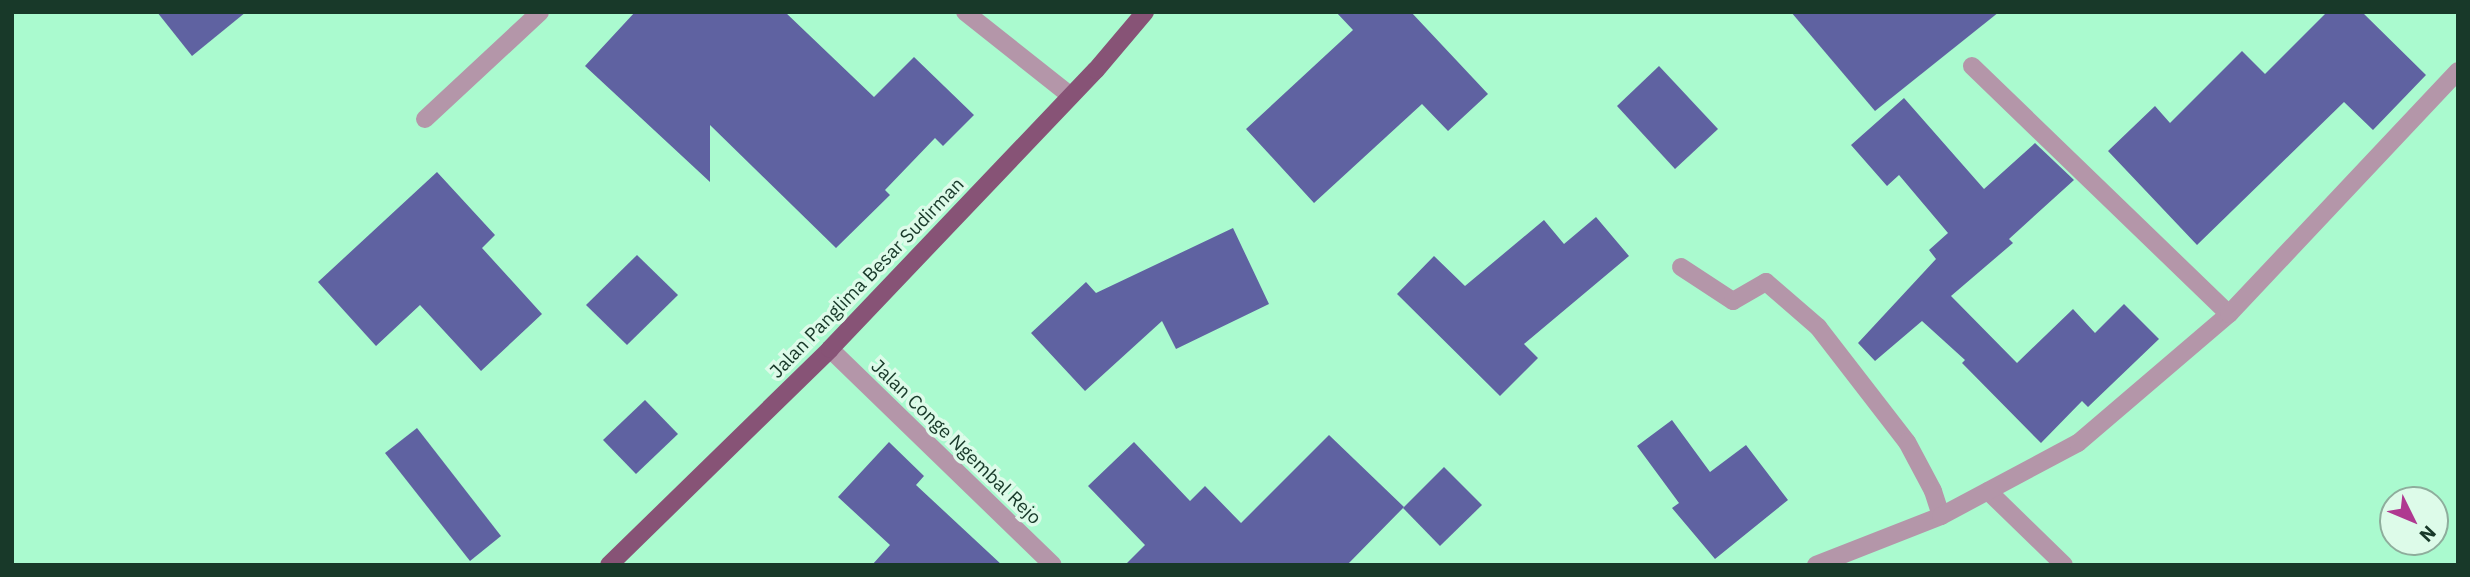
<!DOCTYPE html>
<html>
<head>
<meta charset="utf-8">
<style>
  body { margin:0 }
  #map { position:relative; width:2470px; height:577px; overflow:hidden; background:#aafacf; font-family:"IBM Plex Sans",sans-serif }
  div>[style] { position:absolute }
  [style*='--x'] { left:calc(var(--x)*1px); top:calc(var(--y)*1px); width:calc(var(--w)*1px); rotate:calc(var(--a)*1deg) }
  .building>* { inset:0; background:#5f62a1 }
  .minor>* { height:18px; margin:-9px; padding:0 9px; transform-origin:9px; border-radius:9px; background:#b496a9 }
  .major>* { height:18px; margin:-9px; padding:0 9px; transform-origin:9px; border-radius:9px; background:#875376 }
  span { translate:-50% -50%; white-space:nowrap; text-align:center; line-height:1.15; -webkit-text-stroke:7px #ddfbe9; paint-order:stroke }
  .street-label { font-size:19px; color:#183929 }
  .frame { position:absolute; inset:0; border:14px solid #183929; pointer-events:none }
  .north { position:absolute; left:2379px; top:486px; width:70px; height:70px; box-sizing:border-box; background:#ddfbe9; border:2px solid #8ead9c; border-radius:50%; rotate:133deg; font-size:19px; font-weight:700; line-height:28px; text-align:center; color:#183929 }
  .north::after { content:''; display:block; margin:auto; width:24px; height:32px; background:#af3990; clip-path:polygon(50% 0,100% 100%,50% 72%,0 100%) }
</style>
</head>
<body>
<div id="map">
  <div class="building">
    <i style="clip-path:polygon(157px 12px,246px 12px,192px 56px)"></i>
    <i style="clip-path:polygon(635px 12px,785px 12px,874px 97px,914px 57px,974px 115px,943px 146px,935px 138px,885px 190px,890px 195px,836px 248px,710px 125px,710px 182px,585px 66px)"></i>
    <i style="clip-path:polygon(1336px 12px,1411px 12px,1488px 94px,1448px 131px,1422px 104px,1314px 203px,1246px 129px,1353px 30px)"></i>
    <i style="clip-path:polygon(1791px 12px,1999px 12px,1875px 111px)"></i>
    <i style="clip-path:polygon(2327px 12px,2362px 12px,2426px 75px,2373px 130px,2344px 102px,2197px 245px,2108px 151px,2155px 106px,2170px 123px,2242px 51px,2265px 74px)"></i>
    <i style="clip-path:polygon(1659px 66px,1718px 129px,1675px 169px,1617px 106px)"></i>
    <i style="clip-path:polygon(1904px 98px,1984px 189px,2035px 143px,2074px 180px,2009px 239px,2013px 243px,1951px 296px,2017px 363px,2073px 309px,2095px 333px,2124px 304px,2159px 339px,2088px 407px,2082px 401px,2041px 443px,1962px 363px,1965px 360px,1922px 321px,1875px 361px,1858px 343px,1936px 259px,1929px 250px,1948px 233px,1899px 175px,1887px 186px,1851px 145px)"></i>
    <i style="clip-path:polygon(437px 172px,495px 235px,482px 248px,542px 314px,481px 371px,420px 305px,376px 346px,318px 282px)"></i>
    <i style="clip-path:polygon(1596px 217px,1629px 256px,1524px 344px,1538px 358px,1500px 396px,1397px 294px,1434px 256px,1465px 286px,1544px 220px,1564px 244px)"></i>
    <i style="clip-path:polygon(1233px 228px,1269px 304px,1176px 349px,1162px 321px,1085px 391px,1031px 333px,1086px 282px,1096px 293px)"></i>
    <i style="clip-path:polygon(637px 255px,678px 295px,627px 345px,586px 305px)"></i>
    <i style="clip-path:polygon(645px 400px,678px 434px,636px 474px,603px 440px)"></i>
    <i style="clip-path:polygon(1672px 420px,1710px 472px,1746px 445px,1788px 500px,1715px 559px,1672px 508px,1679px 503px,1637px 446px)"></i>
    <i style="clip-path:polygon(417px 428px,501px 536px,470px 561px,385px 453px)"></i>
    <i style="clip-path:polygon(1329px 435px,1404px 507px,1347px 565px,1125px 565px,1145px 545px,1088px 486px,1134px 442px,1190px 501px,1205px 486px,1241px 523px)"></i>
    <i style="clip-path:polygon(889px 442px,924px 476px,916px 485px,1002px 565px,872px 565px,890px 545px,838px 497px)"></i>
    <i style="clip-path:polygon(1444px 467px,1482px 505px,1440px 546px,1403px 508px)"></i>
  </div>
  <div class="minor">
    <i style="--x:965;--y:12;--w:135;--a:38.4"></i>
    <i style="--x:1972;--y:66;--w:357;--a:44"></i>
    <i style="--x:425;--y:119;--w:157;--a:-42.9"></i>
    <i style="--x:1681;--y:267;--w:62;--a:33.2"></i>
    <i style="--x:1733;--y:301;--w:38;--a:-30"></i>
    <i style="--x:1766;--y:282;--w:69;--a:40.9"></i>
    <i style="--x:1818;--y:327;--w:145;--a:52.3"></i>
    <i style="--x:1907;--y:442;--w:55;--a:62"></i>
    <i style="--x:1933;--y:491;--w:26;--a:72"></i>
    <i style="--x:830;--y:349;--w:310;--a:44.1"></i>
    <i style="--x:1988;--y:491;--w:106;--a:44.2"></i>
    <i style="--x:1816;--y:565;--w:134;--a:-21.4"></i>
    <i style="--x:1941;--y:516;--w:155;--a:-28.1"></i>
    <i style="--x:2078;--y:443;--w:199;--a:-40.5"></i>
    <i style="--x:2229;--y:314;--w:334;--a:-46.7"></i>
  </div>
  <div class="major">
    <i style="--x:609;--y:565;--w:309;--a:-44.3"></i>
    <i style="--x:830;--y:349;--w:385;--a:-46.4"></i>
    <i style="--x:1096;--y:70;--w:76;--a:-49.8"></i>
  </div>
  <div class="street-label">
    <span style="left:867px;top:278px;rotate:-46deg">Jalan Panglima Besar Sudirman</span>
    <span style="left:956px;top:442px;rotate:44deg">Jalan Conge Ngembal Rejo</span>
  </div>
  <div class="frame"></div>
  <div class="north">N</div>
</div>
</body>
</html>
